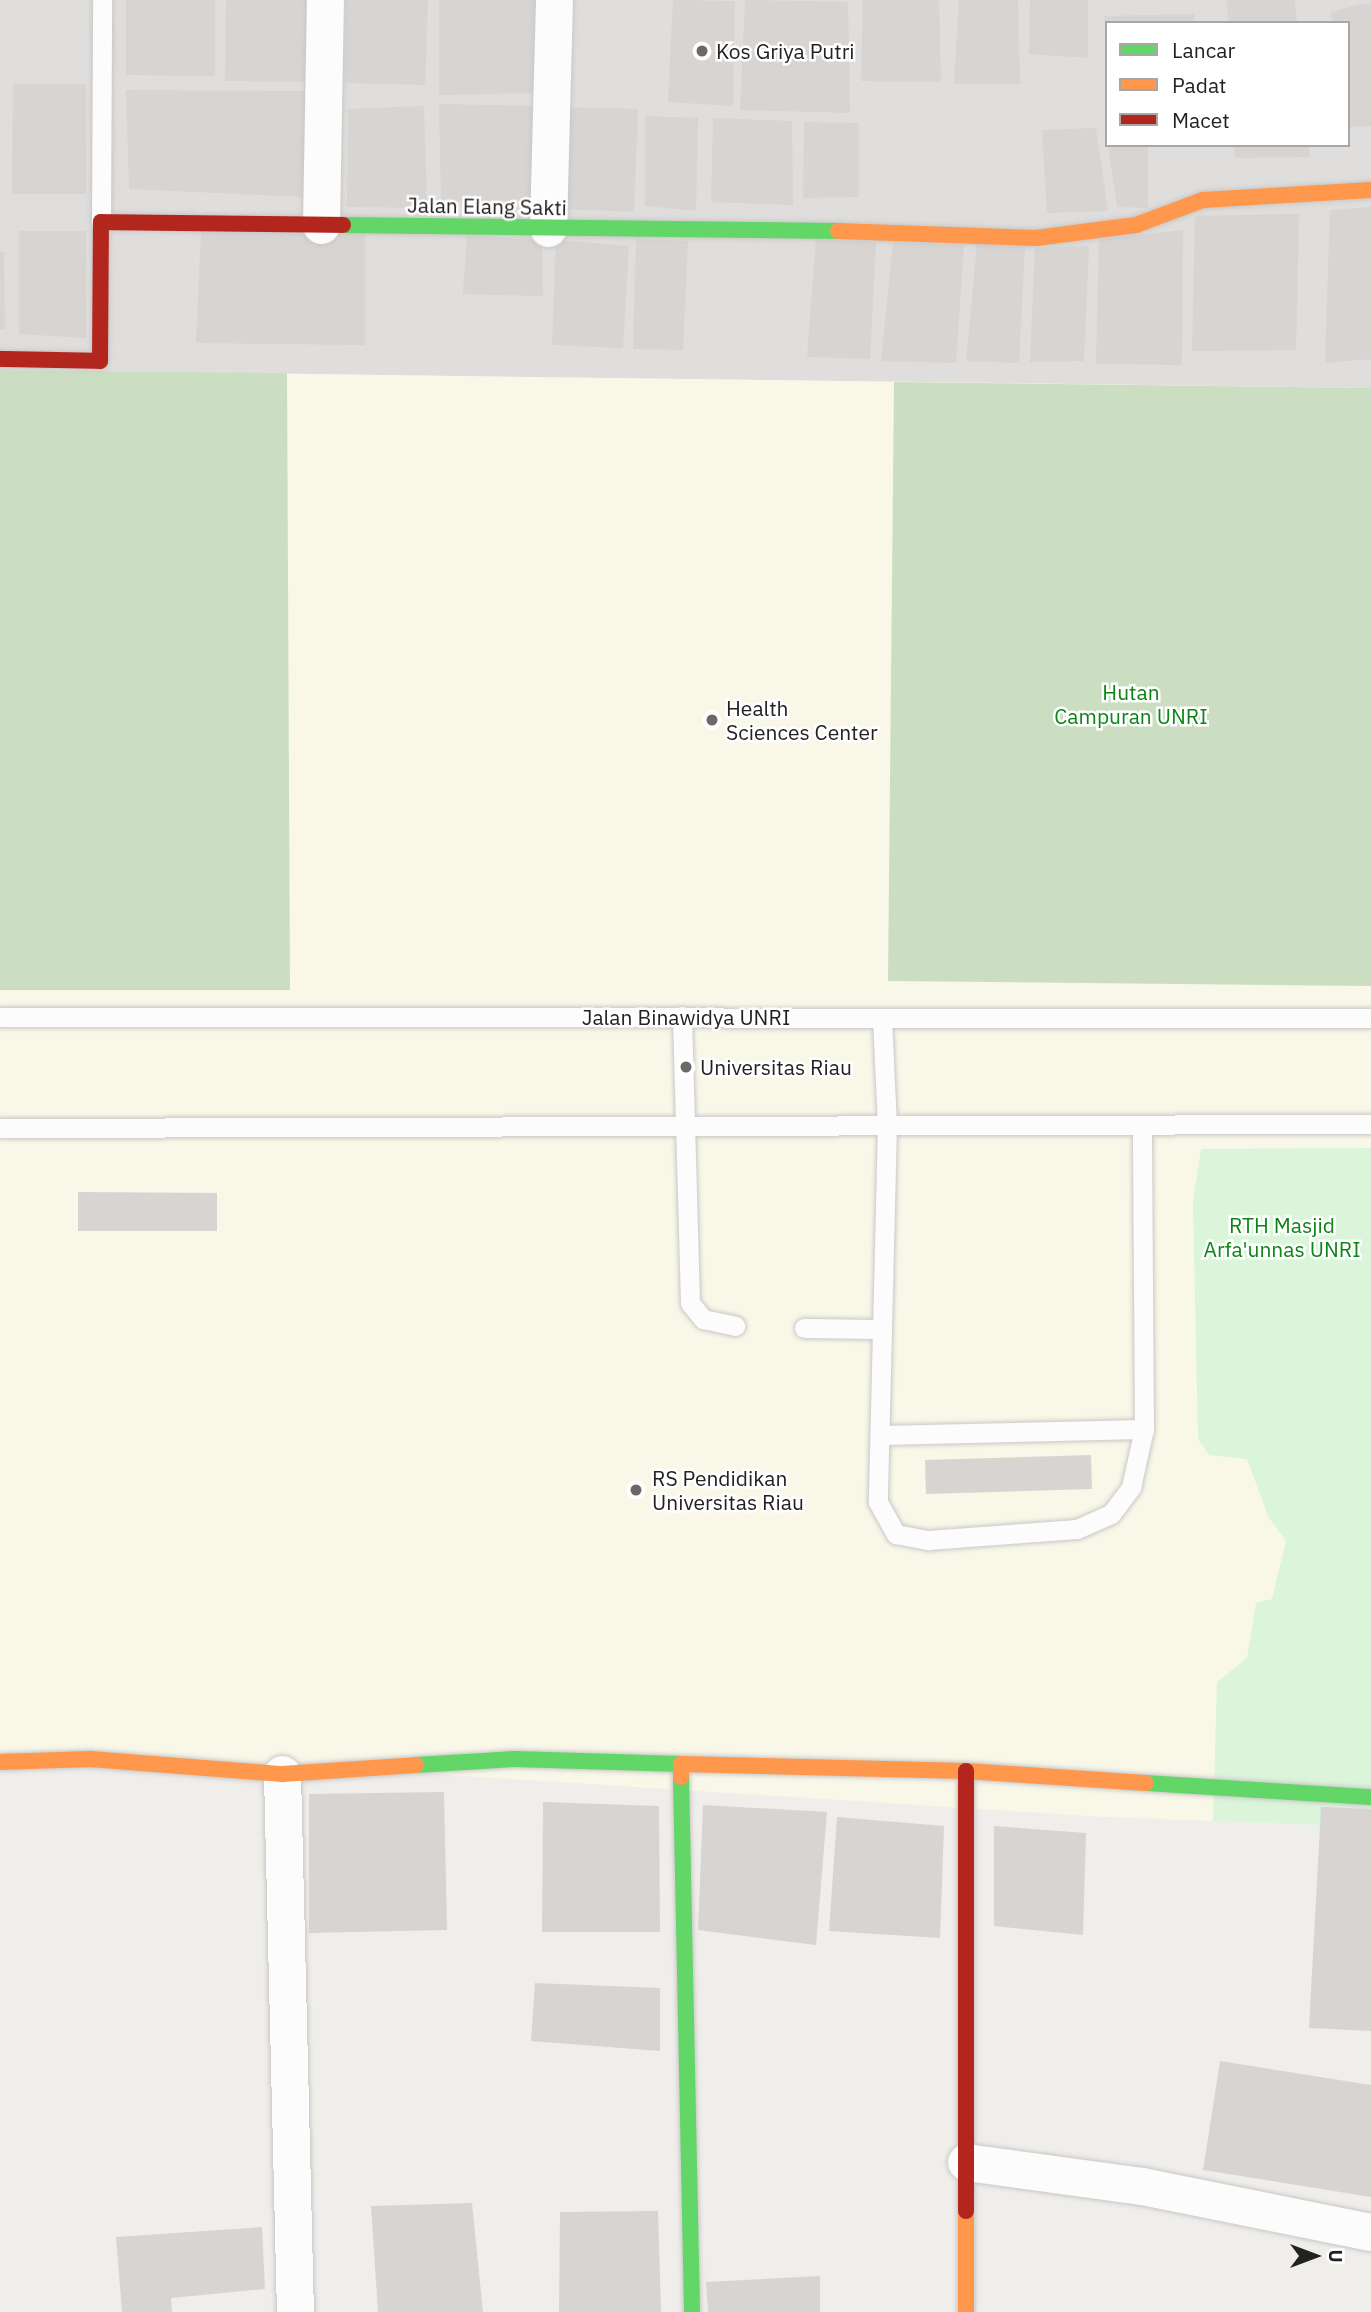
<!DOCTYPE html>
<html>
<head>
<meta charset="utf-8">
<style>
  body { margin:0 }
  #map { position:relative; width:1371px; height:2312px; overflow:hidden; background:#f0eeeb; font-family:"IBM Plex Sans",sans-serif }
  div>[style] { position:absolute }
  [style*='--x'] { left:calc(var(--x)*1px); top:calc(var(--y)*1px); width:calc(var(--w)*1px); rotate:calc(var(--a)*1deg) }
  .residential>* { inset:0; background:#dfdedc }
  .education>* { inset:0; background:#f8f7e8 }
  .forest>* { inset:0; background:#cbdec1 }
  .park>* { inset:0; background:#daf5da }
  .building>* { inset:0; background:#d7d4d2 }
  .roads { filter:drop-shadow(0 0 2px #c9c8c7) drop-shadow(0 0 2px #c9c8c7) }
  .lane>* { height:19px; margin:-9.5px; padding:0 9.5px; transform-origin:9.5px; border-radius:9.5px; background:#fdfcfc }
  .street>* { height:37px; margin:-18.5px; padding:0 18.5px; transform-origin:18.5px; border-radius:18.5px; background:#fdfcfc }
  .fast>* { height:16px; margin:-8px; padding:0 8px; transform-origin:8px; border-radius:8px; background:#63d668 }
  .slow>* { height:16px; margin:-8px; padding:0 8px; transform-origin:8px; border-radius:8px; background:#ff974d }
  .jam>* { height:16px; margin:-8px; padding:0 8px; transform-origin:8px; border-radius:8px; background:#b3261e }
  .dots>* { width:19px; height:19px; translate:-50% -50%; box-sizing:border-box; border:4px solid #fff; border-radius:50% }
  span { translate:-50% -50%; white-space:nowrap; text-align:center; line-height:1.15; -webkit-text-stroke:5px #fff; paint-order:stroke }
  .poi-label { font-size:21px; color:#222 }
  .left { translate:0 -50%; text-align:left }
  .street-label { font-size:21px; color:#222 }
  .park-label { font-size:21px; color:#0c8416 }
  .legend { position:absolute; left:1105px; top:21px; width:245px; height:126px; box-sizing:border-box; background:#fff; border:2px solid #a7a7a7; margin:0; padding:9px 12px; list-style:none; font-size:21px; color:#222 }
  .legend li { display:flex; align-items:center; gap:14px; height:35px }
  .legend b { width:35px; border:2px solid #a7a7a7 }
  .north { position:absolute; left:1280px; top:2221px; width:70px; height:70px; -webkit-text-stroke:5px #fff; paint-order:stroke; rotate:90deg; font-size:19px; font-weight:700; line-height:28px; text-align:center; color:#222 }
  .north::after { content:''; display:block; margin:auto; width:24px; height:32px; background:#222; clip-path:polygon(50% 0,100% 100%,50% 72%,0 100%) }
</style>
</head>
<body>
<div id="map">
  <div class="residential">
    <i style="clip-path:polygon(evenodd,0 0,1371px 0,1371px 388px,0 370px,0 0,1107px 23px,1348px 23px,1348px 145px,1107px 145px,1107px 23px)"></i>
  </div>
  <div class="education">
    <i style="clip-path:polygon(0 370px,1371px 388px,1371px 1827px,1105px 1817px,262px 1763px,0 1768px)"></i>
  </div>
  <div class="forest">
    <i style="clip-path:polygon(0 370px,287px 373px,290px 990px,0 990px)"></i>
    <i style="clip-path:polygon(894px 382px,1371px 388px,1371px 986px,888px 981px)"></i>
  </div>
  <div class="park">
    <i style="clip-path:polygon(1371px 1148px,1371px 1827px,1213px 1821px,1217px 1682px,1247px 1658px,1256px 1603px,1272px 1599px,1286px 1541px,1269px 1518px,1247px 1459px,1209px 1455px,1198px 1439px,1193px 1202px,1201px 1149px)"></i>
  </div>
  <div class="building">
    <i style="clip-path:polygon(126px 0,215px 0,215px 76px,126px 75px)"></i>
    <i style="clip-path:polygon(226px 0,310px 0,309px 82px,225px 81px)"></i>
    <i style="clip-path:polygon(346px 0,428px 0,425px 85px,345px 83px)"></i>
    <i style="clip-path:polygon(439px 0,541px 0,538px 93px,439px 95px)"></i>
    <i style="clip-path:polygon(673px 0,735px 1px,733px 106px,668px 102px)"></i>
    <i style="clip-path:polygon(745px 0,848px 2px,850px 113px,740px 110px)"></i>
    <i style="clip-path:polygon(863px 0,939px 0,941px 82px,861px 81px)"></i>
    <i style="clip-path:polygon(959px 0,1018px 0,1020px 84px,954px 84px)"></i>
    <i style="clip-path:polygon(1030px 0,1088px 0,1088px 58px,1029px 54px)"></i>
    <i style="clip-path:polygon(1227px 0,1295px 0,1297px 23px,1228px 23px)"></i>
    <i style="clip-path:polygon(1366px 3px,1371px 4px,1371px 126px,1348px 127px,1348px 23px,1332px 23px,1331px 12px)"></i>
    <i style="clip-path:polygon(1194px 14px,1194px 23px,1105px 23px,1104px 16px)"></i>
    <i style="clip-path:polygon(13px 84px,86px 84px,86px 194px,12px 194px)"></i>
    <i style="clip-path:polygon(126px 90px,305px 91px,306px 197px,129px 189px)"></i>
    <i style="clip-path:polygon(439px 104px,534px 106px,535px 201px,441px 201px)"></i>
    <i style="clip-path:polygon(424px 106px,427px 208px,347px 207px,348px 109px)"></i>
    <i style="clip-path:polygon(567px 107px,638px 109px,634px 212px,563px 209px)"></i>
    <i style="clip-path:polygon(645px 116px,698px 118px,696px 211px,645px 206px)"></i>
    <i style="clip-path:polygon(713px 118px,792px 121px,793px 205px,711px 202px)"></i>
    <i style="clip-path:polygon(804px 122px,859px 123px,859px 197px,803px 198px)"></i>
    <i style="clip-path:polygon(1096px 128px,1108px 211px,1047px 213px,1042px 130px)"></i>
    <i style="clip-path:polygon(1108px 145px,1148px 145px,1148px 208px,1117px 207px)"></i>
    <i style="clip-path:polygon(1234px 145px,1309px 145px,1310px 157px,1235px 158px)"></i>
    <i style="clip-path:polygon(1371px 207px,1371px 359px,1325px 363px,1330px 210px)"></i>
    <i style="clip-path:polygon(1299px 214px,1296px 350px,1192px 351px,1195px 216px)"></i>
    <i style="clip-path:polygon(1183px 230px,1182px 365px,1096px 364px,1099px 239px)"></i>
    <i style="clip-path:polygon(19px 231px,86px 231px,86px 338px,19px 334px)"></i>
    <i style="clip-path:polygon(201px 231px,365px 233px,365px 345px,196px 343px)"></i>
    <i style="clip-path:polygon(467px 236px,542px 240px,543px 296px,463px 294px)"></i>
    <i style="clip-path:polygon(636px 239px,688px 241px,683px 350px,633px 349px)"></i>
    <i style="clip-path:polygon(816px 239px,876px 242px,870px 359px,807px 357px)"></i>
    <i style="clip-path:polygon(556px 240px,629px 246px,623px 348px,552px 345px)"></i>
    <i style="clip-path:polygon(893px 242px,964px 245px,956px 363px,881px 361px)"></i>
    <i style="clip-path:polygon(977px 244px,1025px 246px,1019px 363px,966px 361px)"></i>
    <i style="clip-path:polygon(1089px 246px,1084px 361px,1030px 362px,1035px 248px)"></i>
    <i style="clip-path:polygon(0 252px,4px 252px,5px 329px,0 329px)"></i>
    <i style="clip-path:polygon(78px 1192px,217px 1193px,217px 1231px,78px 1231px)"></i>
    <i style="clip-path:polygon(1091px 1455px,1092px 1489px,926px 1494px,925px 1460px)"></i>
    <i style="clip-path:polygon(444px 1792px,447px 1930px,309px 1933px,309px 1794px)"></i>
    <i style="clip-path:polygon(543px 1802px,659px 1806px,660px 1932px,542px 1932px)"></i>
    <i style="clip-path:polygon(703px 1805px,827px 1812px,816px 1945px,698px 1930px)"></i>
    <i style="clip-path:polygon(1321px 1807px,1371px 1809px,1371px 2031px,1309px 2028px)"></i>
    <i style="clip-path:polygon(837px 1817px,944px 1826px,940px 1938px,829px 1931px)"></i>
    <i style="clip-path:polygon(994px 1826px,1086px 1833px,1083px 1935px,994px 1926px)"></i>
    <i style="clip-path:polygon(535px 1983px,660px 1988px,660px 2051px,531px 2041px)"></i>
    <i style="clip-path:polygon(1220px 2061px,1371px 2085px,1371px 2197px,1203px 2170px)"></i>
    <i style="clip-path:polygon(472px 2203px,483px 2312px,378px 2312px,371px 2206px)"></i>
    <i style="clip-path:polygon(658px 2211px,661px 2312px,559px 2312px,560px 2212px)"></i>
    <i style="clip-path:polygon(262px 2227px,265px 2289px,171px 2298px,172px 2312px,122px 2312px,116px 2237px)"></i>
    <i style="clip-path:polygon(820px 2276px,820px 2312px,708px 2312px,706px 2282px)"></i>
  </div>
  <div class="roads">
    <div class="lane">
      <i style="--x:101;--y:222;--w:222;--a:-89.7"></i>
      <i style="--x:682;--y:1016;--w:287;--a:88.4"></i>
      <i style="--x:690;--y:1303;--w:21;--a:51"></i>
      <i style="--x:703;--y:1319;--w:33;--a:12"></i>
      <i style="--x:0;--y:1017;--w:1371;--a:0.04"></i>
      <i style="--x:882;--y:1019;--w:106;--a:87.3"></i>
      <i style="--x:887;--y:1125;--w:377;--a:91.4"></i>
      <i style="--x:878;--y:1502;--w:37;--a:61"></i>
      <i style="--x:896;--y:1534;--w:33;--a:11"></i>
      <i style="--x:928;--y:1540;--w:149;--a:-4.2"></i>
      <i style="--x:1077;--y:1529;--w:37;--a:-24"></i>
      <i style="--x:1111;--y:1514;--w:34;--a:-53"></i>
      <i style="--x:1131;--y:1487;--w:59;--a:-77.4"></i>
      <i style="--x:1144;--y:1429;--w:304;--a:-90.4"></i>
      <i style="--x:0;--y:1128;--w:1371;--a:-0.17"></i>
      <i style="--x:804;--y:1328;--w:76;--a:0.8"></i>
      <i style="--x:881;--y:1435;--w:263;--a:-1.3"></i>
    </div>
    <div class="street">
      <i style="--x:321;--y:225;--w:225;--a:-89"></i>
      <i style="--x:548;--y:228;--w:228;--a:-88.5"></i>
      <i style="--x:282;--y:1774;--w:538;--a:88.62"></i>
      <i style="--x:966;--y:2162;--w:178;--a:7.8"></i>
      <i style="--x:1142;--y:2186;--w:234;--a:11.4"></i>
    </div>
    <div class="fast">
      <i style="--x:343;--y:225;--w:495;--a:0.7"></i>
      <i style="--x:416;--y:1765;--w:98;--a:-3.5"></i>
      <i style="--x:514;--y:1759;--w:167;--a:1.7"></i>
      <i style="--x:681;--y:1777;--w:535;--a:88.82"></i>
      <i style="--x:1146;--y:1783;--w:225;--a:3.6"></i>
    </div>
    <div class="slow">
      <i style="--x:838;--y:231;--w:198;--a:2"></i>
      <i style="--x:1036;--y:238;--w:101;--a:-7.4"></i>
      <i style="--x:1136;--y:225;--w:72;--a:-20.5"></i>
      <i style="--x:1203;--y:200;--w:168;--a:-3.4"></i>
      <i style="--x:0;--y:1762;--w:90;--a:-1.9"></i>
      <i style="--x:90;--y:1759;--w:193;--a:4.5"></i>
      <i style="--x:282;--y:1774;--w:134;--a:-3.8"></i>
      <i style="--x:681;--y:1777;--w:13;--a:-90"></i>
      <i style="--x:681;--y:1764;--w:285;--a:1.4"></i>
      <i style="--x:966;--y:1771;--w:180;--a:3.8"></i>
      <i style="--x:966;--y:2211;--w:101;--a:90"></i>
    </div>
    <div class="jam">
      <i style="--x:0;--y:359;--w:100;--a:1.1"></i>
      <i style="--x:100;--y:361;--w:139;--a:-89.6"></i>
      <i style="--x:101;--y:222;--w:242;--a:0.7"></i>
      <i style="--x:966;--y:1771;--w:440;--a:90"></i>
    </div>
  </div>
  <div class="dots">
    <i style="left:702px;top:51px;background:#6a6968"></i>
    <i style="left:712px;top:720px;background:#6a6968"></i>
    <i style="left:686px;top:1067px;background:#6a6968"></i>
    <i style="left:636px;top:1490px;background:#6a6968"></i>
  </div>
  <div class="poi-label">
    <span class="left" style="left:716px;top:51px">Kos Griya Putri</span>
    <span class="left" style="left:726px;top:720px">Health<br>Sciences Center</span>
    <span class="left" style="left:700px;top:1067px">Universitas Riau</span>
    <span class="left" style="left:652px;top:1490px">RS Pendidikan<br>Universitas Riau</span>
  </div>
  <div class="street-label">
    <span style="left:487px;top:206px;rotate:1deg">Jalan Elang Sakti</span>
    <span style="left:686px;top:1017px">Jalan Binawidya UNRI</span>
  </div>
  <div class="park-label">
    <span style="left:1131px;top:704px">Hutan<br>Campuran UNRI</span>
    <span style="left:1282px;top:1237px">RTH Masjid<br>Arfa'unnas UNRI</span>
  </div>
  <ul class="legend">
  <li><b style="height:9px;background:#63d668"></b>Lancar</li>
  <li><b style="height:9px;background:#ff974d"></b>Padat</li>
  <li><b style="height:9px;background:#b3261e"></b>Macet</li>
  </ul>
  <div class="north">U</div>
</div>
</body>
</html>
